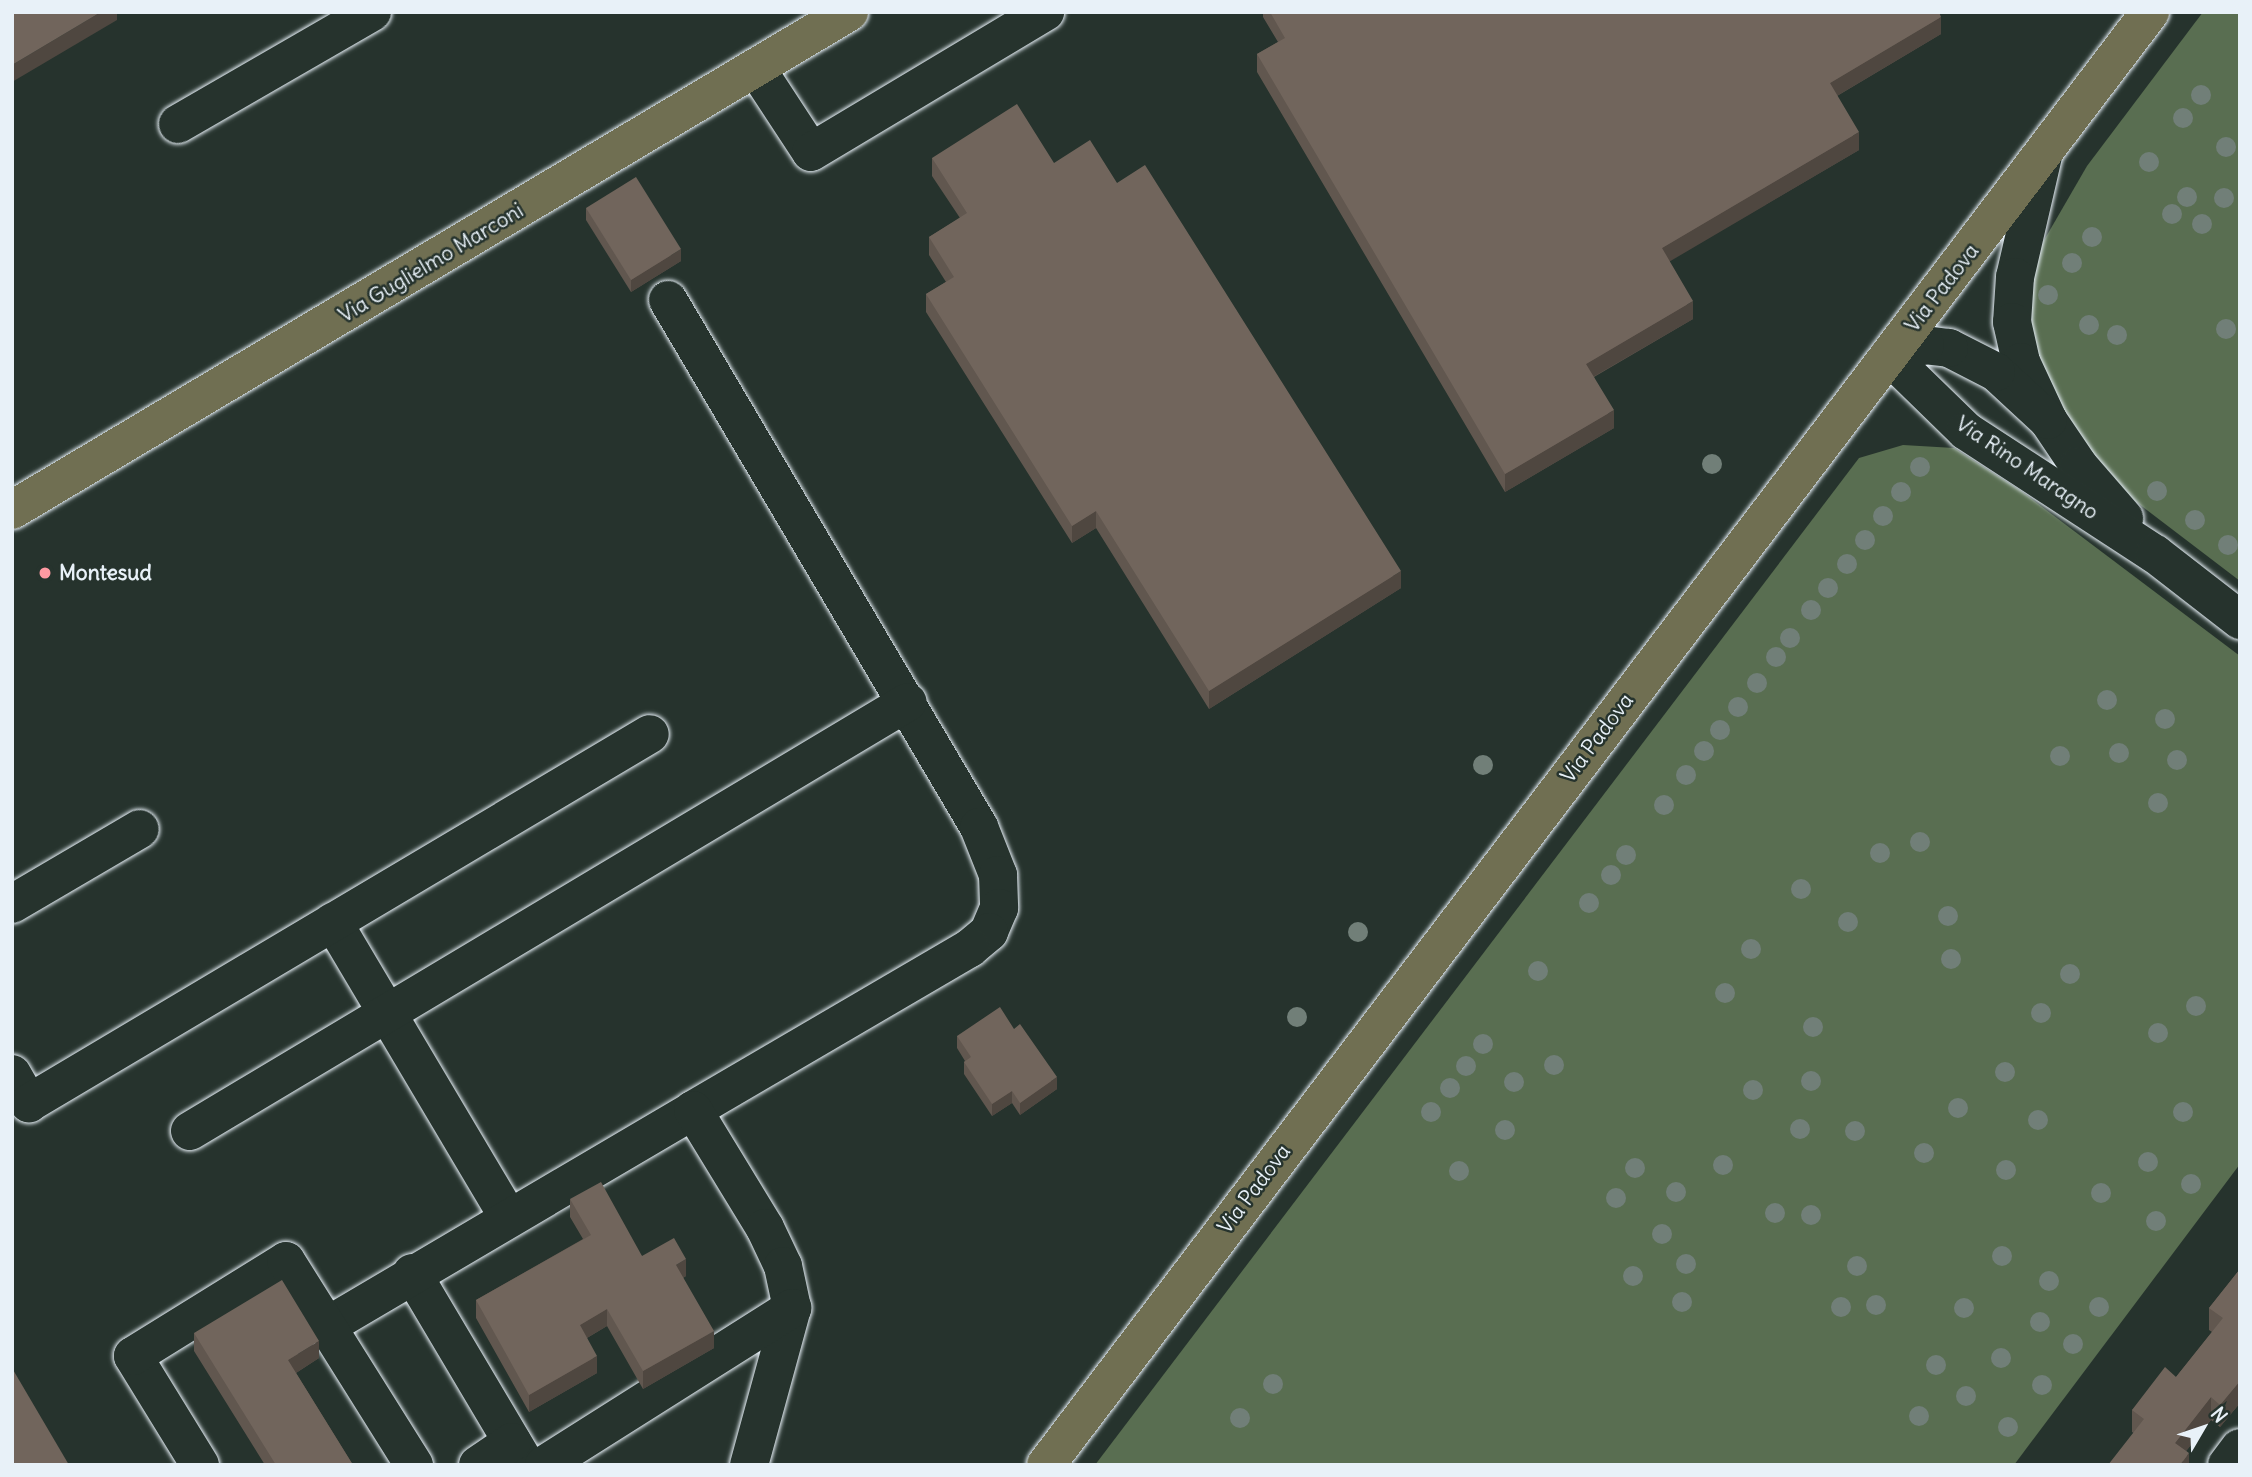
<!DOCTYPE html>
<html>
<head>
<meta charset="utf-8">
<style>
  body { margin:0 }
  #map { position:relative; width:2252px; height:1477px; overflow:hidden; background:#26332d; font-family:Delius,sans-serif }
  div>[style] { position:absolute }
  [style*='--x'] { left:calc(var(--x)*1px); top:calc(var(--y)*1px); width:calc(var(--w)*1px); rotate:calc(var(--a)*1deg) }
  .green>* { inset:0; background:#596e51 }
  .roads { filter:drop-shadow(0 0 2px #e8f1f8) drop-shadow(0 0 2px #e8f1f8) }
  .minor>* { height:38px; margin:-19px; padding:0 19px; transform-origin:19px; border-radius:19px; background:#26332d }
  .major>* { height:38px; margin:-19px; padding:0 19px; transform-origin:19px; border-radius:19px; background:#706f52 }
  .trees>* { width:20px; height:20px; margin:-10px; border-radius:50%; background:#717f78 }
  .wall>* { inset:0; background:#61574f }
  .shaded-wall>* { inset:0; background:#4f4740 }
  .building>* { inset:0; background:#71655c }
  .dots>* { width:19px; height:19px; translate:-50% -50%; box-sizing:border-box; border:4px solid #26332d; border-radius:50% }
  span { translate:-50% -50%; white-space:nowrap; text-align:center; line-height:1.15; -webkit-text-stroke:5px #26332d; paint-order:stroke }
  .street-label { font-size:21px; color:#e8f1f8 }
  .poi-label { font-size:21px; color:#e8f1f8; font-weight:700 }
  .left { translate:0 -50%; text-align:left }
  .frame { position:absolute; inset:0; border:14px solid #e8f1f8; pointer-events:none }
  .north { position:absolute; left:2168px; top:1393px; width:70px; height:70px; -webkit-text-stroke:5px #26332d; paint-order:stroke; rotate:51deg; font-size:19px; font-weight:700; line-height:28px; text-align:center; color:#e8f1f8 }
  .north::after { content:''; display:block; margin:auto; width:24px; height:32px; background:#e8f1f8; clip-path:polygon(50% 0,100% 100%,50% 72%,0 100%) }
</style>
</head>
<body>
<div id="map">
  <div class="green">
    <i style="clip-path:polygon(2203px 12px,2240px 12px,2240px 581px,2135px 501px,2075px 439px,2037px 358px,2025px 290px,2043px 242px,2087px 166px)"></i>
    <i style="clip-path:polygon(1903px 445px,1954px 448px,2021px 491px,2240px 656px,2240px 1164px,2014px 1465px,1095px 1465px,1859px 458px)"></i>
  </div>
  <div class="roads">
    <div class="minor">
      <i style="--x:756;--y:68;--w:100;--a:56.8"></i>
      <i style="--x:811;--y:152;--w:273;--a:-30.9"></i>
      <i style="--x:178;--y:124;--w:224;--a:-30"></i>
      <i style="--x:2043;--y:156;--w:124;--a:103"></i>
      <i style="--x:2015;--y:277;--w:45;--a:93.8"></i>
      <i style="--x:2012;--y:322;--w:41;--a:77.3"></i>
      <i style="--x:2021;--y:362;--w:64;--a:65"></i>
      <i style="--x:2048;--y:420;--w:55;--a:56"></i>
      <i style="--x:2079;--y:466;--w:69;--a:49.1"></i>
      <i style="--x:668;--y:300;--w:612;--a:59.45"></i>
      <i style="--x:979;--y:827;--w:52;--a:68.4"></i>
      <i style="--x:998;--y:875;--w:33;--a:88"></i>
      <i style="--x:999;--y:908;--w:26;--a:113"></i>
      <i style="--x:989;--y:932;--w:25;--a:140"></i>
      <i style="--x:970;--y:948;--w:321;--a:149.7"></i>
      <i style="--x:2048;--y:420;--w:71;--a:-137.3"></i>
      <i style="--x:1996;--y:372;--w:53;--a:-152.9"></i>
      <i style="--x:1949;--y:348;--w:24;--a:-173"></i>
      <i style="--x:1925;--y:345;--w:38;--a:163"></i>
      <i style="--x:1889;--y:356;--w:107;--a:44.2"></i>
      <i style="--x:1966;--y:431;--w:225;--a:33.1"></i>
      <i style="--x:2155;--y:554;--w:108;--a:37.8"></i>
      <i style="--x:12;--y:904;--w:148;--a:-30.4"></i>
      <i style="--x:333;--y:922;--w:343;--a:59.3"></i>
      <i style="--x:12;--y:1074;--w:34;--a:60"></i>
      <i style="--x:29;--y:1103;--w:722;--a:-30.72"></i>
      <i style="--x:190;--y:1131;--w:836;--a:-30.86"></i>
      <i style="--x:412;--y:1273;--w:223;--a:59.3"></i>
      <i style="--x:327;--y:1326;--w:425;--a:-30.5"></i>
      <i style="--x:693;--y:1110;--w:138;--a:58.6"></i>
      <i style="--x:765;--y:1228;--w:42;--a:64.7"></i>
      <i style="--x:783;--y:1266;--w:43;--a:77.9"></i>
      <i style="--x:792;--y:1308;--w:163;--a:105.3"></i>
      <i style="--x:200;--y:1465;--w:128;--a:-121.6"></i>
      <i style="--x:133;--y:1356;--w:180;--a:-31.8"></i>
      <i style="--x:286;--y:1261;--w:241;--a:57.9"></i>
      <i style="--x:478;--y:1465;--w:41;--a:-34.1"></i>
      <i style="--x:544;--y:1465;--w:294;--a:-32.3"></i>
      <i style="--x:2227;--y:1465;--w:21;--a:-53"></i>
    </div>
    <div class="major">
      <i style="--x:12;--y:510;--w:974;--a:-30.75"></i>
      <i style="--x:1046;--y:1465;--w:1825;--a:-52.77"></i>
    </div>
  </div>
  <div class="trees">
    <i style="left:2201px;top:95px"></i>
    <i style="left:2183px;top:118px"></i>
    <i style="left:2226px;top:147px"></i>
    <i style="left:2149px;top:162px"></i>
    <i style="left:2187px;top:197px"></i>
    <i style="left:2224px;top:198px"></i>
    <i style="left:2172px;top:214px"></i>
    <i style="left:2202px;top:224px"></i>
    <i style="left:2092px;top:237px"></i>
    <i style="left:2072px;top:263px"></i>
    <i style="left:2048px;top:295px"></i>
    <i style="left:2089px;top:325px"></i>
    <i style="left:2226px;top:329px"></i>
    <i style="left:2117px;top:335px"></i>
    <i style="left:1712px;top:464px"></i>
    <i style="left:1920px;top:467px"></i>
    <i style="left:2157px;top:491px"></i>
    <i style="left:1901px;top:492px"></i>
    <i style="left:1883px;top:516px"></i>
    <i style="left:2195px;top:520px"></i>
    <i style="left:1865px;top:540px"></i>
    <i style="left:2228px;top:545px"></i>
    <i style="left:1847px;top:564px"></i>
    <i style="left:1828px;top:588px"></i>
    <i style="left:1811px;top:610px"></i>
    <i style="left:1790px;top:638px"></i>
    <i style="left:1776px;top:657px"></i>
    <i style="left:1757px;top:683px"></i>
    <i style="left:2107px;top:700px"></i>
    <i style="left:1738px;top:707px"></i>
    <i style="left:2165px;top:719px"></i>
    <i style="left:1720px;top:730px"></i>
    <i style="left:1704px;top:751px"></i>
    <i style="left:2119px;top:753px"></i>
    <i style="left:2060px;top:756px"></i>
    <i style="left:2177px;top:760px"></i>
    <i style="left:1483px;top:765px"></i>
    <i style="left:1686px;top:775px"></i>
    <i style="left:2158px;top:803px"></i>
    <i style="left:1664px;top:805px"></i>
    <i style="left:1920px;top:842px"></i>
    <i style="left:1880px;top:853px"></i>
    <i style="left:1626px;top:855px"></i>
    <i style="left:1611px;top:875px"></i>
    <i style="left:1801px;top:889px"></i>
    <i style="left:1589px;top:903px"></i>
    <i style="left:1948px;top:916px"></i>
    <i style="left:1848px;top:922px"></i>
    <i style="left:1358px;top:932px"></i>
    <i style="left:1751px;top:949px"></i>
    <i style="left:1951px;top:959px"></i>
    <i style="left:1538px;top:971px"></i>
    <i style="left:2070px;top:974px"></i>
    <i style="left:1725px;top:993px"></i>
    <i style="left:2196px;top:1006px"></i>
    <i style="left:2041px;top:1013px"></i>
    <i style="left:1297px;top:1017px"></i>
    <i style="left:1813px;top:1027px"></i>
    <i style="left:2158px;top:1033px"></i>
    <i style="left:1483px;top:1044px"></i>
    <i style="left:1554px;top:1065px"></i>
    <i style="left:1466px;top:1066px"></i>
    <i style="left:2005px;top:1072px"></i>
    <i style="left:1811px;top:1081px"></i>
    <i style="left:1514px;top:1082px"></i>
    <i style="left:1450px;top:1088px"></i>
    <i style="left:1753px;top:1090px"></i>
    <i style="left:1958px;top:1108px"></i>
    <i style="left:1431px;top:1112px"></i>
    <i style="left:2183px;top:1112px"></i>
    <i style="left:2038px;top:1120px"></i>
    <i style="left:1800px;top:1129px"></i>
    <i style="left:1505px;top:1130px"></i>
    <i style="left:1855px;top:1131px"></i>
    <i style="left:1924px;top:1153px"></i>
    <i style="left:2148px;top:1162px"></i>
    <i style="left:1723px;top:1165px"></i>
    <i style="left:1635px;top:1168px"></i>
    <i style="left:2006px;top:1170px"></i>
    <i style="left:1459px;top:1171px"></i>
    <i style="left:2191px;top:1184px"></i>
    <i style="left:1676px;top:1192px"></i>
    <i style="left:2101px;top:1193px"></i>
    <i style="left:1616px;top:1198px"></i>
    <i style="left:1775px;top:1213px"></i>
    <i style="left:1811px;top:1215px"></i>
    <i style="left:2156px;top:1221px"></i>
    <i style="left:1662px;top:1234px"></i>
    <i style="left:2002px;top:1256px"></i>
    <i style="left:1686px;top:1264px"></i>
    <i style="left:1857px;top:1266px"></i>
    <i style="left:1633px;top:1276px"></i>
    <i style="left:2049px;top:1281px"></i>
    <i style="left:1682px;top:1302px"></i>
    <i style="left:1876px;top:1305px"></i>
    <i style="left:1841px;top:1307px"></i>
    <i style="left:2099px;top:1307px"></i>
    <i style="left:1964px;top:1308px"></i>
    <i style="left:2040px;top:1322px"></i>
    <i style="left:2073px;top:1344px"></i>
    <i style="left:2001px;top:1358px"></i>
    <i style="left:1936px;top:1365px"></i>
    <i style="left:1273px;top:1384px"></i>
    <i style="left:2042px;top:1385px"></i>
    <i style="left:1966px;top:1396px"></i>
    <i style="left:1919px;top:1416px"></i>
    <i style="left:1240px;top:1418px"></i>
    <i style="left:2008px;top:1427px"></i>
  </div>
  <div class="wall">
    <i style="clip-path:polygon(1263px 12px,1939px 12px,1941px 34px,1837px 96px,1859px 150px,1669px 261px,1693px 319px,1594px 377px,1614px 428px,1505px 492px,1257px 72px,1257px 54px,1278px 42px,1263px 17px)"></i>
    <i style="clip-path:polygon(932px 158px,1054px 163px,1117px 183px,1401px 588px,1209px 709px,1096px 528px,1072px 543px,926px 312px,926px 294px,946px 282px,929px 255px,929px 237px,960px 218px,932px 176px)"></i>
    <i style="clip-path:polygon(586px 208px,681px 261px,631px 292px,586px 220px)"></i>
    <i style="clip-path:polygon(1014px 1029px,1057px 1089px,1020px 1115px,1012px 1103px,992px 1116px,964px 1074px,964px 1062px,965px 1061px,957px 1048px,957px 1036px)"></i>
    <i style="clip-path:polygon(570px 1199px,642px 1256px,686px 1276px,683px 1278px,714px 1348px,643px 1389px,607px 1326px,587px 1338px,597px 1373px,529px 1412px,476px 1318px,476px 1300px,583px 1239px,570px 1217px)"></i>
    <i style="clip-path:polygon(2240px 1269px,2240px 1403px,2220px 1427px,2211px 1420px,2186px 1451px,2189px 1465px,2132px 1432px,2132px 1410px,2176px 1377px,2212px 1332px,2209px 1330px,2209px 1308px)"></i>
    <i style="clip-path:polygon(194px 1333px,319px 1358px,296px 1373px,353px 1465px,265px 1465px,194px 1351px)"></i>
  </div>
  <div class="shaded-wall">
    <i style="clip-path:polygon(101px 12px,117px 12px,117px 20px,12px 82px,12px 65px)"></i>
    <i style="clip-path:polygon(1941px 17px,1941px 34px,1830px 100px,1830px 83px)"></i>
    <i style="clip-path:polygon(1859px 132px,1859px 150px,1662px 266px,1662px 248px)"></i>
    <i style="clip-path:polygon(681px 249px,681px 261px,631px 292px,631px 280px)"></i>
    <i style="clip-path:polygon(1693px 301px,1693px 319px,1586px 381px,1586px 364px)"></i>
    <i style="clip-path:polygon(1614px 410px,1614px 428px,1505px 492px,1505px 474px)"></i>
    <i style="clip-path:polygon(1096px 511px,1096px 528px,1072px 543px,1072px 526px)"></i>
    <i style="clip-path:polygon(1401px 571px,1401px 588px,1209px 709px,1209px 691px)"></i>
    <i style="clip-path:polygon(1057px 1077px,1057px 1089px,1020px 1115px,1020px 1103px)"></i>
    <i style="clip-path:polygon(1012px 1091px,1012px 1103px,992px 1116px,992px 1104px)"></i>
    <i style="clip-path:polygon(686px 1259px,686px 1276px,676px 1282px,676px 1265px)"></i>
    <i style="clip-path:polygon(607px 1309px,607px 1326px,580px 1342px,580px 1325px)"></i>
    <i style="clip-path:polygon(714px 1331px,714px 1348px,643px 1389px,643px 1371px)"></i>
    <i style="clip-path:polygon(319px 1341px,319px 1358px,288px 1378px,288px 1360px)"></i>
    <i style="clip-path:polygon(597px 1356px,597px 1373px,529px 1412px,529px 1395px)"></i>
    <i style="clip-path:polygon(2240px 1381px,2240px 1403px,2220px 1427px,2220px 1405px)"></i>
    <i style="clip-path:polygon(2211px 1397px,2211px 1420px,2175px 1465px,2175px 1443px)"></i>
    <i style="clip-path:polygon(2189px 1453px,2189px 1465px,2180px 1465px)"></i>
  </div>
  <div class="building">
    <i style="clip-path:polygon(12px 12px,101px 12px,12px 65px)"></i>
    <i style="clip-path:polygon(1270px 12px,1939px 12px,1941px 17px,1830px 83px,1859px 132px,1662px 248px,1693px 301px,1586px 364px,1614px 410px,1505px 474px,1257px 54px,1285px 38px)"></i>
    <i style="clip-path:polygon(1017px 104px,1054px 163px,1090px 140px,1117px 183px,1145px 165px,1401px 571px,1209px 691px,1096px 511px,1072px 526px,926px 294px,954px 277px,929px 237px,967px 213px,932px 158px)"></i>
    <i style="clip-path:polygon(636px 177px,681px 249px,631px 280px,586px 208px)"></i>
    <i style="clip-path:polygon(1000px 1007px,1014px 1029px,1020px 1024px,1057px 1077px,1020px 1103px,1012px 1091px,992px 1104px,964px 1062px,971px 1057px,957px 1036px)"></i>
    <i style="clip-path:polygon(601px 1182px,642px 1256px,674px 1238px,686px 1259px,676px 1265px,714px 1331px,643px 1371px,607px 1309px,580px 1325px,597px 1356px,529px 1395px,476px 1300px,591px 1235px,570px 1199px)"></i>
    <i style="clip-path:polygon(2240px 1269px,2240px 1381px,2220px 1405px,2211px 1397px,2175px 1443px,2189px 1453px,2180px 1465px,2108px 1465px,2144px 1419px,2132px 1410px,2165px 1367px,2176px 1377px,2223px 1318px,2209px 1308px)"></i>
    <i style="clip-path:polygon(282px 1280px,319px 1341px,288px 1360px,353px 1465px,276px 1465px,194px 1333px)"></i>
    <i style="clip-path:polygon(12px 1368px,69px 1465px,12px 1465px)"></i>
  </div>
  <div class="dots">
    <i style="left:45px;top:573px;background:#ff9aa2"></i>
  </div>
  <div class="street-label">
    <span style="left:431px;top:263px;rotate:-31deg">Via Guglielmo Marconi</span>
    <span style="left:1942px;top:288px;rotate:-52deg">Via Padova</span>
    <span style="left:2027px;top:468px;rotate:34deg">Via Rino Maragno</span>
    <span style="left:1597px;top:738px;rotate:-53deg">Via Padova</span>
    <span style="left:1254px;top:1189px;rotate:-53deg">Via Padova</span>
  </div>
  <div class="poi-label">
    <span class="left" style="left:59px;top:573px">Montesud</span>
  </div>
  <div class="frame"></div>
  <div class="north">N</div>
</div>
</body>
</html>
